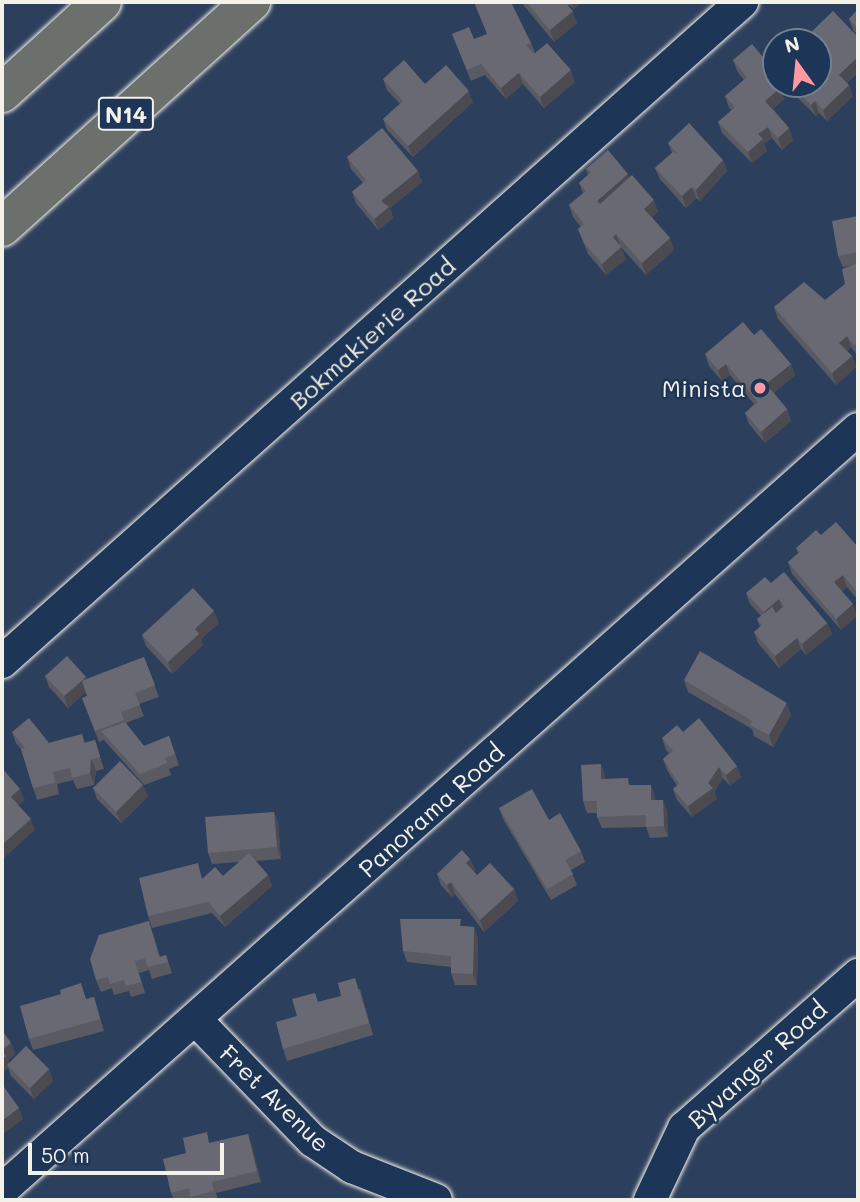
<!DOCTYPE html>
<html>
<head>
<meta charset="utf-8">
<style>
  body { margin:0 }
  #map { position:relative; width:860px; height:1202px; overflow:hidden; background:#2c3f5d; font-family:Mali,sans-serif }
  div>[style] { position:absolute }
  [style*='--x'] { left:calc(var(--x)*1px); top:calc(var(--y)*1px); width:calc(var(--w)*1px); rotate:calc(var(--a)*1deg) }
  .roads { filter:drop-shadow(0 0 2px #f4f1e8) drop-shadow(0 0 2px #f4f1e8) }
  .minor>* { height:32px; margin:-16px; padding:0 16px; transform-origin:16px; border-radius:16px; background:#1d3557 }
  .highway>* { height:38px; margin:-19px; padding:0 19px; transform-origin:19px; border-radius:19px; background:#6c706d }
  .wall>* { inset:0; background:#5a5a63 }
  .shaded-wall>* { inset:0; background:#4a4a50 }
  .building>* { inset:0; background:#696973 }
  .dots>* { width:19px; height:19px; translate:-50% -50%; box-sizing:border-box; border:4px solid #1d3557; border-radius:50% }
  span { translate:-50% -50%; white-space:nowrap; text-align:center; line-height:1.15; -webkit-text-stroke:5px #1d3557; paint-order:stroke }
  .shield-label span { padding:2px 5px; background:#1d3557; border:2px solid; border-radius:5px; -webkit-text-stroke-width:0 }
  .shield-label { font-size:23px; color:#f4f1e8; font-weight:700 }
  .street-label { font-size:24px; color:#f4f1e8 }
  .poi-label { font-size:24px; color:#f4f1e8 }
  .right { translate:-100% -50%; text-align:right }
  .frame { position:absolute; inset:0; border:4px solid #f4f1e8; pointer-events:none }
  .north { position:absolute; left:762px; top:28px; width:70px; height:70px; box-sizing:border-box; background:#1d3557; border:2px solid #738091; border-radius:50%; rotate:345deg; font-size:19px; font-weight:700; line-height:28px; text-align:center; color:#f4f1e8 }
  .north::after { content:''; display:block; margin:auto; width:24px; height:32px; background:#ff9aa2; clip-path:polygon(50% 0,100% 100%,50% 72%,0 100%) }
  .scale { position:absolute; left:28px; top:1143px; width:196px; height:32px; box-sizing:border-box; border:4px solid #f4f1e8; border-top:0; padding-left:9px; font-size:21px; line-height:24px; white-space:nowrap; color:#f4f1e8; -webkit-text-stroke:5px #1d3557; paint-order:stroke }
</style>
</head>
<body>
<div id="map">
  <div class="roads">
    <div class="minor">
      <i style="--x:2;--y:662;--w:992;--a:-41.73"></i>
      <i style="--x:196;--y:1020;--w:168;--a:46"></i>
      <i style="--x:313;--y:1141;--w:47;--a:33.7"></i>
      <i style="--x:352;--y:1167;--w:90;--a:21.4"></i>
      <i style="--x:2;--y:1190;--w:1145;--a:-41.64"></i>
      <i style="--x:650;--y:1200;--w:80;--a:-64.7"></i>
      <i style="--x:684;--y:1128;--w:232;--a:-41.3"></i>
    </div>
    <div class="highway">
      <i style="--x:2;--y:93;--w:135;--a:-42.3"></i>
      <i style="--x:2;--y:227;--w:336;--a:-42.1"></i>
    </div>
  </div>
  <div class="wall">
    <i style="clip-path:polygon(521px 2px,582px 2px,574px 9px,570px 5px,568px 6px,577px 23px,554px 42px)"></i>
    <i style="clip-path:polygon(858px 9px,858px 36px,853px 30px,849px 19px)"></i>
    <i style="clip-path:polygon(452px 34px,474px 39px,531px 43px,535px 53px,575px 82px,544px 108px,523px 84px,506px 99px,485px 75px,471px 81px)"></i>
    <i style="clip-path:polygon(733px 60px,773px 74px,770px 76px,784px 99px,773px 109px,789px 128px,793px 140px,782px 150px,772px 138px,764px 144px,767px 151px,752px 163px,722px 133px,718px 122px,732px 110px,729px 108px,725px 96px,744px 80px,737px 71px)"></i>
    <i style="clip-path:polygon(858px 72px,847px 83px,853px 96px,827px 121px,819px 113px,816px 116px,796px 96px,792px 85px)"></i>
    <i style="clip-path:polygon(383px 79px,425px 84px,473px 102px,413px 157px,387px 130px,383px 119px,400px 104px,387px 90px)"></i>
    <i style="clip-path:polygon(668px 143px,723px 160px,727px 171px,700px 201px,696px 198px,686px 208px,660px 179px,655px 168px,672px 153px)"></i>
    <i style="clip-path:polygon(347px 157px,418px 171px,422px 182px,390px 208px,393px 218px,378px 230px,356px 203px,352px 192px,363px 183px,351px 169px)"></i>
    <i style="clip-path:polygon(586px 169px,630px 178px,658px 211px,652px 217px,670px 238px,674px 250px,646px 275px,620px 246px,626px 259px,606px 275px,588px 254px,578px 229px,581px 227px,573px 217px,569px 205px,583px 193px,579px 183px,588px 175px)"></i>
    <i style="clip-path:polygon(858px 216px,858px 356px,851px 347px,847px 351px,852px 356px,856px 367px,836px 385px,778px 319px,774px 307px,825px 300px,845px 284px,854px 265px,843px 267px,838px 256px)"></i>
    <i style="clip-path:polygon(754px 335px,791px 364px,795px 375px,774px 393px,787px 409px,791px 421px,765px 443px,749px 424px,745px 413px,754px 404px,730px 375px,722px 381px,709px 366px,705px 354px)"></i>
    <i style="clip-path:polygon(821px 535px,858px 547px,858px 600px,847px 587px,842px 591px,857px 616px,841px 630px,792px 574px,788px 562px,798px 553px,796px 548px)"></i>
    <i style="clip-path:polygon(771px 583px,827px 623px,832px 634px,806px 655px,801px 649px,779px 668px,758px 643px,754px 632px,760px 627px,757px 619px,761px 616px,750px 604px,746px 593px)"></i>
    <i style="clip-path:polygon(219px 623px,201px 639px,203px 645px,172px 674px,146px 646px,142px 635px)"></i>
    <i style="clip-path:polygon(144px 657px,159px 697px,139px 704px,144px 716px,126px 723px,144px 746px,169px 736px,179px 765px,169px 769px,171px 775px,144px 785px,104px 740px,99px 742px,82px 698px,87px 696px,86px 692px,68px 708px,49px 687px,45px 676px,86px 679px)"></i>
    <i style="clip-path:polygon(684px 680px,791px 715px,773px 747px,754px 736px,752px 729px,688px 692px)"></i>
    <i style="clip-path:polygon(12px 732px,49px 743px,82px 734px,85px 743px,95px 740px,104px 769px,96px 771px,94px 785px,77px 789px,73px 780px,57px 784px,59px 794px,37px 800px,21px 749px,16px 743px)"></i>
    <i style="clip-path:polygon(683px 732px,737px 766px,741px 777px,730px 786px,723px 778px,714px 792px,717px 799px,692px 817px,677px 800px,673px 789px,677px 786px,667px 770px,663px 759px,669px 753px,666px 750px,662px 738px)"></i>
    <i style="clip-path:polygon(605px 775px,605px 779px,631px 785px,655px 796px,655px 800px,663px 800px,667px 811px,668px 837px,650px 838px,646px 827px,602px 828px,597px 817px,597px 813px,587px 813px,583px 801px)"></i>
    <i style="clip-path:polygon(93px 788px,148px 796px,121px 823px,97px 799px)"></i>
    <i style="clip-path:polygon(499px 808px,549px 820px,581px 851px,585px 862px,571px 870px,577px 885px,551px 900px,503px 819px)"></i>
    <i style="clip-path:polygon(274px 812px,278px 823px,281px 859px,256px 861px,268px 875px,272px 886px,225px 927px,212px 913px,152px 928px,148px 916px,203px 878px,223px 876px,239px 862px,212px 864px,208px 853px)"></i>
    <i style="clip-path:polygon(470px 859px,475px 870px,473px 871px,477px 875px,514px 889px,518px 901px,484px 932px,455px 894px,452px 897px,441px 885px,437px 874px)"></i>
    <i style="clip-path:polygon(463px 926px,474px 927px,478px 938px,477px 985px,455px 985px,451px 973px,451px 967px,407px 962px,403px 951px)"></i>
    <i style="clip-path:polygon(153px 933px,160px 957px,166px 955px,172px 973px,152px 979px,149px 970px,139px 973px,145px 993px,131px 997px,129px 991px,114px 995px,112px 988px,101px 992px,96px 980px)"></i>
    <i style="clip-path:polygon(360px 989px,373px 1035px,287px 1061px,283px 1049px,297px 1016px,318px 1002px,341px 996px)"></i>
    <i style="clip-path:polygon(61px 994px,87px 999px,94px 997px,104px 1031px,33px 1050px,29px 1039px)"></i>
    <i style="clip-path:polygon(11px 1043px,15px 1054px,8px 1060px,9px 1063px,49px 1069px,53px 1081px,34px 1099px,11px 1076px,8px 1068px,2px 1073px)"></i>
    <i style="clip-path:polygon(248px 1134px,252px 1146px,261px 1182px,216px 1193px,218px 1200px,174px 1200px,171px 1193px,186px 1153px,211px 1143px)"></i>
  </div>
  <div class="shaded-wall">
    <i style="clip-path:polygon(571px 2px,582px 2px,574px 9px)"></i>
    <i style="clip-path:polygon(573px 11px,577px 23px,554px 42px,550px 30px)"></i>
    <i style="clip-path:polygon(858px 57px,858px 72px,843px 86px,839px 75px)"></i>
    <i style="clip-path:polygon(768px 63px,773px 74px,767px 79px,763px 68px)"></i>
    <i style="clip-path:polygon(571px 70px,575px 82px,544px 108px,540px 97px)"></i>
    <i style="clip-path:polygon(519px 73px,523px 84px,506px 99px,501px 88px)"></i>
    <i style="clip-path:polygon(849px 85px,853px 96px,827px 121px,823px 110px)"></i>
    <i style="clip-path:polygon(780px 88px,784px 99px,769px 112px,765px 101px)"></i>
    <i style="clip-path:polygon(469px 91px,473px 102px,413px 157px,408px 146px)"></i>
    <i style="clip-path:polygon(815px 101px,819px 113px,816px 116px,811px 105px)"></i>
    <i style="clip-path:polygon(768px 127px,772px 138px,764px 144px,767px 151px,752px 163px,748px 152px,758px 134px)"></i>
    <i style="clip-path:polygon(789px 128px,793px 140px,782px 150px,778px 138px)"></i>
    <i style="clip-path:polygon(723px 160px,727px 171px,700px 201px,696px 190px)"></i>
    <i style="clip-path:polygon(418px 171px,422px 182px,390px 208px,393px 218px,378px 230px,374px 219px,381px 201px)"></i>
    <i style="clip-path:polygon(628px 174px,632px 185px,601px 212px,597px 201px)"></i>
    <i style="clip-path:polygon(692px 187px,696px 198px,686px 208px,682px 196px)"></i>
    <i style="clip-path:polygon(654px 200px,658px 211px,648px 220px,644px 209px)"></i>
    <i style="clip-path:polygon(616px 234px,620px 246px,613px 237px)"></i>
    <i style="clip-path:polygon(670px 238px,674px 250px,646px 275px,642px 263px)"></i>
    <i style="clip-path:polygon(621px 247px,626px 259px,606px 275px,602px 264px)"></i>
    <i style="clip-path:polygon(847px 336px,851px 347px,843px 355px,839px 343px)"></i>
    <i style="clip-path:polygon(852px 356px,856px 367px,836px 385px,832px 373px)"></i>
    <i style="clip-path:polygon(726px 364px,730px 375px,722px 381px,718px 370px)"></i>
    <i style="clip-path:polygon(791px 364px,795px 375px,770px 396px,766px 384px)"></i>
    <i style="clip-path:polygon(787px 409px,791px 421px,765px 443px,761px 432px)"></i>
    <i style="clip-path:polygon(843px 575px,847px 587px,839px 594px,834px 582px)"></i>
    <i style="clip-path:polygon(779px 599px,783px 611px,768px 623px,764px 612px)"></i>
    <i style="clip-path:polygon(853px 604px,857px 616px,841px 630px,836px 619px)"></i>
    <i style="clip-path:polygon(214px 611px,219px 623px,201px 639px,203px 645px,172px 674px,168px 662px,195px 629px)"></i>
    <i style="clip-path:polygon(827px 623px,832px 634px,806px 655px,802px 644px)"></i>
    <i style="clip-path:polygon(797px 638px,801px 649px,779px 668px,775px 656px)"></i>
    <i style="clip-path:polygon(86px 677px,90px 688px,68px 708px,64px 696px)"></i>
    <i style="clip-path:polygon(787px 703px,791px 715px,773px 747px,769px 735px)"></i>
    <i style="clip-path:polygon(91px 759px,96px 771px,94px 785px,90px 773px)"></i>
    <i style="clip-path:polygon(601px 764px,605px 775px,605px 791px,601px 779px)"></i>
    <i style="clip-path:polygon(737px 766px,741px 777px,730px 786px,726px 775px)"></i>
    <i style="clip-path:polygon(719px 767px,723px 778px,714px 792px,717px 799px,692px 817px,688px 806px,708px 783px)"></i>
    <i style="clip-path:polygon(143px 785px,148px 796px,121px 823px,116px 812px)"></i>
    <i style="clip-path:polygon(651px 785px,655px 796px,656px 811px,651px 800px)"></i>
    <i style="clip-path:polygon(20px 789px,25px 800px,15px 808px,11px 797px)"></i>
    <i style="clip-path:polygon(663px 800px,667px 811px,668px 837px,664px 826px)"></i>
    <i style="clip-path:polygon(274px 812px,278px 823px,281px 859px,277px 847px)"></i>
    <i style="clip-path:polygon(31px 819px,35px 830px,2px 860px,2px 845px)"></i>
    <i style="clip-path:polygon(470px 859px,475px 870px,470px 874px,466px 863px)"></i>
    <i style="clip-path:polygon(268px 875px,272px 886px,225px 927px,220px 916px)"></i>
    <i style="clip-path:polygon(451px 882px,455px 894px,452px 897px,447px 885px)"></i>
    <i style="clip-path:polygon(514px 889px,518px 901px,484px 932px,480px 920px)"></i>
    <i style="clip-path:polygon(474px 927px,478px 938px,477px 985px,473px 974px)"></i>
    <i style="clip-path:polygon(11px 1043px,15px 1054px,8px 1060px,10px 1067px,7px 1065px,8px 1068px,2px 1073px,2px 1050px)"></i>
    <i style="clip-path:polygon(49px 1069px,53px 1081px,34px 1099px,30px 1088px)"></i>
    <i style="clip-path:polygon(19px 1108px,23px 1119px,2px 1135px,2px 1121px)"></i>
    <i style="clip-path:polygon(248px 1134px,252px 1146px,261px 1182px,257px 1171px)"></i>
  </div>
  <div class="building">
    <i style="clip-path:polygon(474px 2px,511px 2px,531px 43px,526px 45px,534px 54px,547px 43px,571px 70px,540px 97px,519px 73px,501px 88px,481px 64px,467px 70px,452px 34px,469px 27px,474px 39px,487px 34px)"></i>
    <i style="clip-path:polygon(526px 2px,565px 2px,573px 11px,550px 30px)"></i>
    <i style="clip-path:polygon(858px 9px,858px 29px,849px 19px)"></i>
    <i style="clip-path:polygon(833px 11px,858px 37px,858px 57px,839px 75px,849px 85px,823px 110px,815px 101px,811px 105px,792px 85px,818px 84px,818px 42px,801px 42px)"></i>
    <i style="clip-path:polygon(752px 44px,768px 63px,763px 68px,780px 88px,765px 101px,789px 128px,778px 138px,768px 127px,758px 134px,763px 139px,748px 152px,718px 122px,735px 107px,725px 96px,747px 77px,733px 60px)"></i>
    <i style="clip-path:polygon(404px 60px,425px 84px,446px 65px,469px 91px,408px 146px,383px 119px,403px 101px,383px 79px)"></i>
    <i style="clip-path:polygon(689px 123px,723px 160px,696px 190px,692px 187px,682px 196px,655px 168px,673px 152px,678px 154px,668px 143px)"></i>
    <i style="clip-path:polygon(382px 128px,418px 171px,381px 201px,389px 207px,374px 219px,352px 192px,366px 180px,347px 157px)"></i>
    <i style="clip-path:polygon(608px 150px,628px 174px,597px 201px,600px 204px,632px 175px,654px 200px,644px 209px,670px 238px,642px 263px,616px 234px,613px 237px,621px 247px,602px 264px,584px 243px,578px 229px,584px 224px,569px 205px,586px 191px,579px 183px,591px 172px,586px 169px)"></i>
    <i style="clip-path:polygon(858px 216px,858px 252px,838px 256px,832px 221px)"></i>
    <i style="clip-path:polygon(858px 263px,858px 344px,854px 345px,847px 336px,839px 343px,852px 356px,832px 373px,774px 307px,804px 282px,825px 300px,845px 284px,842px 269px)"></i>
    <i style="clip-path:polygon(743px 322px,754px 335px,761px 329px,791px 364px,766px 384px,787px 409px,761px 432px,745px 413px,758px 402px,726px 364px,718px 370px,705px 354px)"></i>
    <i style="clip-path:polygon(836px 522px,858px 547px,858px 593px,843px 575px,834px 582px,853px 604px,836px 619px,788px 562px,800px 552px,796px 548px,816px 530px,821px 535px)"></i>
    <i style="clip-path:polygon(784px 572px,827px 623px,802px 644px,797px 638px,775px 656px,754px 632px,762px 625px,757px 619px,772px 607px,776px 613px,784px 606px,779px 599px,764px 612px,746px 593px,765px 577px,771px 583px)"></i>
    <i style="clip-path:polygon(193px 588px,214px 611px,195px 629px,199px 634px,168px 662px,142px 635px)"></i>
    <i style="clip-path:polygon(700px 651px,787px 703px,769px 735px,750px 725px,752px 721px,684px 680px)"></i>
    <i style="clip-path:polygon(67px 656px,86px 677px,64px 696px,45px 676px)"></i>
    <i style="clip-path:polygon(144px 657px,155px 685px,135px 693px,140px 705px,121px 712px,124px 720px,95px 731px,82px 698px,87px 696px,82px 681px)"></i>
    <i style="clip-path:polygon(29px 718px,49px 743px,82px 734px,84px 743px,95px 740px,100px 757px,91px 759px,90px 773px,72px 778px,70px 768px,53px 772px,55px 783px,33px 788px,21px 749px,25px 748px,12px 732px)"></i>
    <i style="clip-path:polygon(699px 718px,737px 766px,726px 775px,719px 767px,708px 783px,713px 788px,688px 806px,673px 789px,679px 784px,663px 759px,673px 751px,662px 738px,677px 725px,683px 732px)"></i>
    <i style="clip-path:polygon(125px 722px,144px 746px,169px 736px,175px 754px,165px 758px,167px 763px,140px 774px,101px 731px)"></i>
    <i style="clip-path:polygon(120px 761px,143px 785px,116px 812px,93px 788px)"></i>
    <i style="clip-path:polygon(601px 764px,601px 779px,628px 778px,629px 785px,651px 785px,651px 800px,663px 800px,664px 826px,646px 827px,646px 815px,597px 817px,597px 801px,583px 801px,581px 765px)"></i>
    <i style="clip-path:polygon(2px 768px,20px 789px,11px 797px,31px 819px,2px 845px)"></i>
    <i style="clip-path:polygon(532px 789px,549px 820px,560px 813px,581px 851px,565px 860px,573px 874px,547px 889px,499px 808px)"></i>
    <i style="clip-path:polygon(274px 812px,277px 847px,208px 853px,205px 817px)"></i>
    <i style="clip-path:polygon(462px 850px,470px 859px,466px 863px,477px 875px,490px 863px,514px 889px,480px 920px,451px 882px,447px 885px,437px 874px)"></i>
    <i style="clip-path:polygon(249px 853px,268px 875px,220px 916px,208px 902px,148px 916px,139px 878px,198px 863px,202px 879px,215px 867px,223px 876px)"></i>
    <i style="clip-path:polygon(400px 919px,461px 919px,460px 926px,474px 927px,473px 974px,451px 973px,451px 956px,403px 951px)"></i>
    <i style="clip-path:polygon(149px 921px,159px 957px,166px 955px,168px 962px,148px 967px,145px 959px,135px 961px,141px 982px,126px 986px,124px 980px,110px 984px,108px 977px,96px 980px,90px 959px,99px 935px)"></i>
    <i style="clip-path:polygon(355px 978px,369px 1023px,283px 1049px,276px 1022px,297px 1016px,292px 999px,315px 993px,318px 1002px,341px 996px,338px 983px)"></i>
    <i style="clip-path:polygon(81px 983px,86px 999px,94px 997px,100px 1019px,29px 1039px,20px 1006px,61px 994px,60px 990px)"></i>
    <i style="clip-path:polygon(2px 1030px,11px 1043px,2px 1050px)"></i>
    <i style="clip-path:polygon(26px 1046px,49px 1069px,30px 1088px,7px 1065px)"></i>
    <i style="clip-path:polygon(2px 1050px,6px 1056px,2px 1059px)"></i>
    <i style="clip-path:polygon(2px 1084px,19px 1108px,2px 1121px)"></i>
    <i style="clip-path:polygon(207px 1132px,209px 1143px,248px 1134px,257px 1171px,212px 1182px,214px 1191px,190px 1197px,189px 1188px,171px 1193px,163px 1159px,186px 1153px,183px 1138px)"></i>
  </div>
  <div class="dots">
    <i style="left:760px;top:388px;background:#ff9aa2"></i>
  </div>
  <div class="shield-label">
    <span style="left:126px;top:114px">N14</span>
  </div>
  <div class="street-label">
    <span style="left:372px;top:333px;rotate:-42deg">Bokmakierie Road</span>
    <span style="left:431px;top:810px;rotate:-42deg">Panorama Road</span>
    <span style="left:757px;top:1064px;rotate:-42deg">Byvanger Road</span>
    <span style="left:275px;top:1098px;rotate:44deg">Fret Avenue</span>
  </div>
  <div class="poi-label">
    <span class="right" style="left:746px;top:388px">Minista</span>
  </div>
  <div class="frame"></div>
  <div class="north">N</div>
  <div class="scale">50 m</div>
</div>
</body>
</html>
